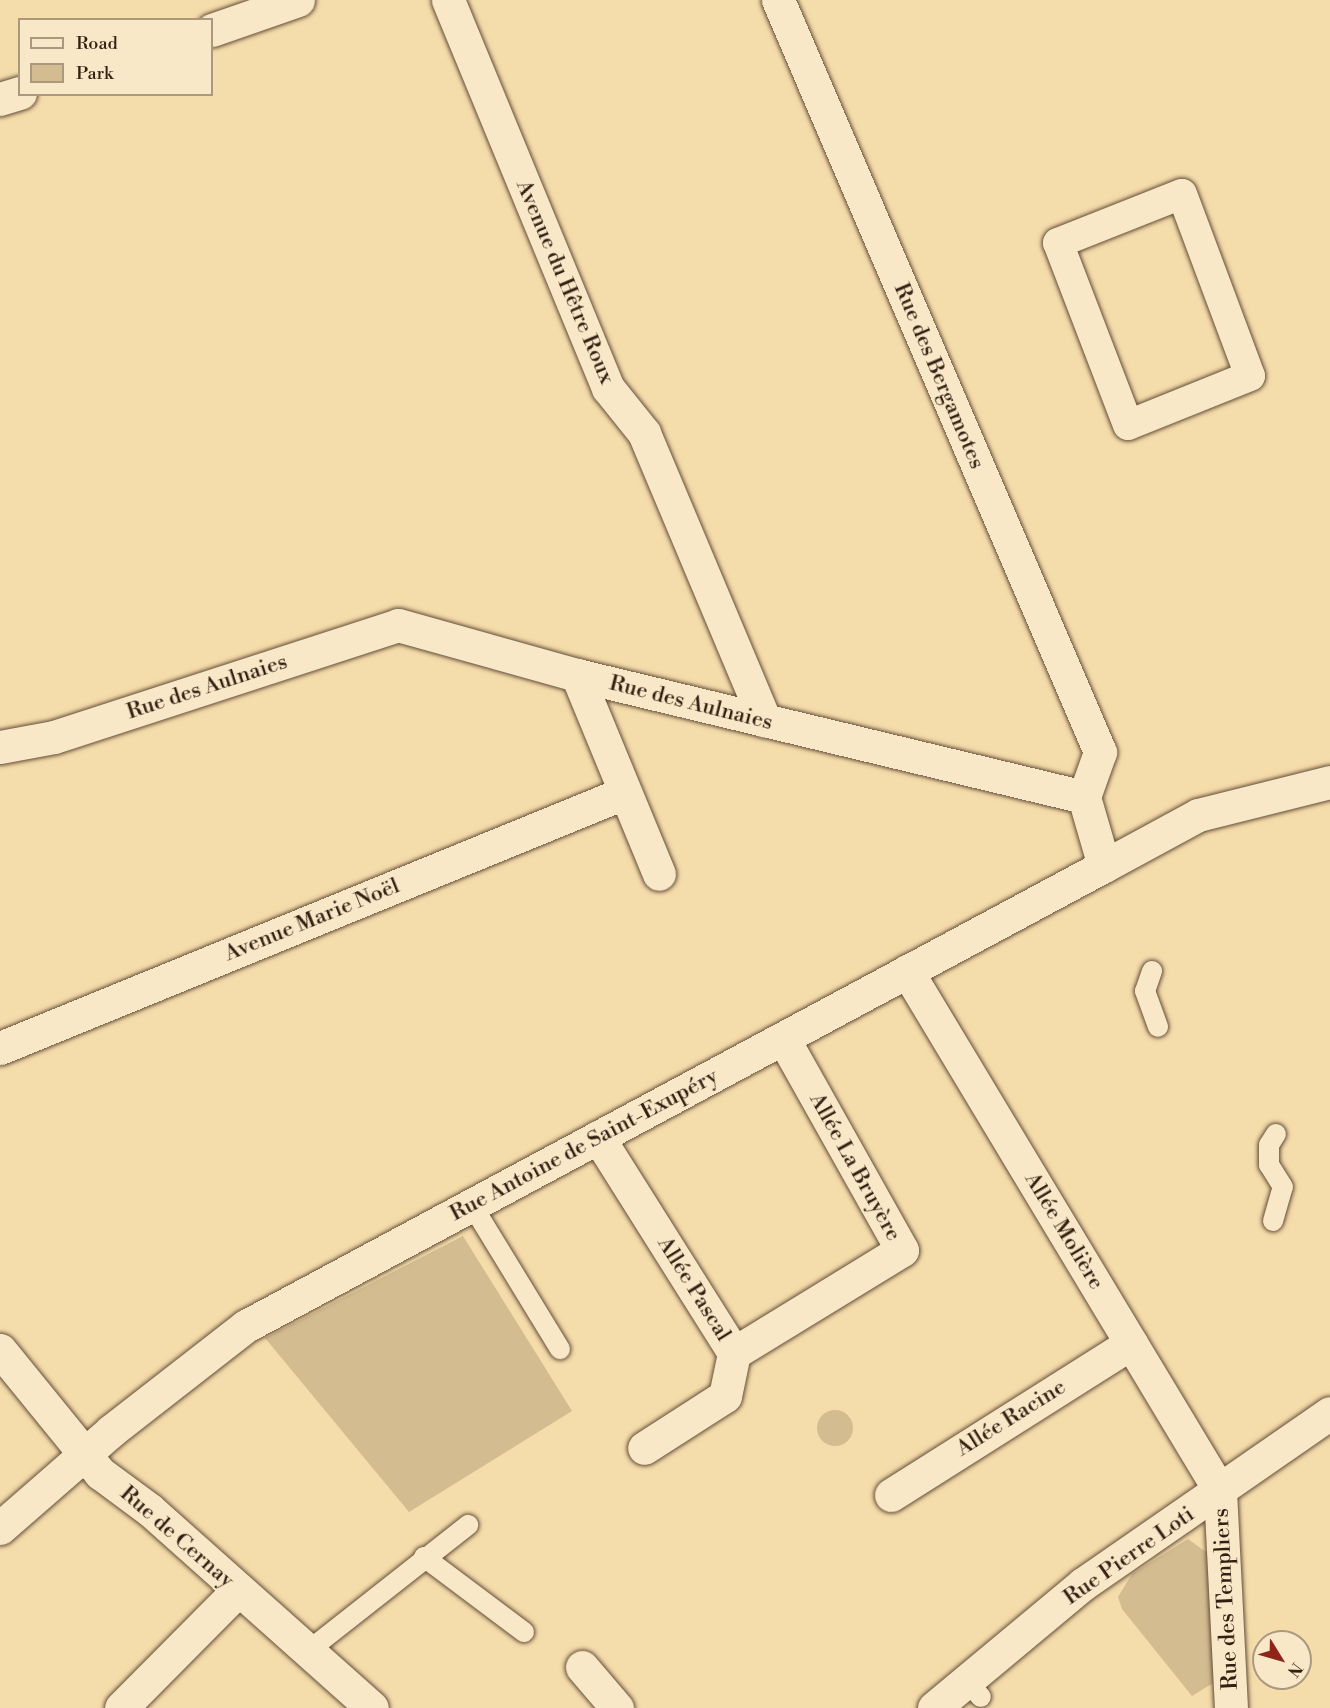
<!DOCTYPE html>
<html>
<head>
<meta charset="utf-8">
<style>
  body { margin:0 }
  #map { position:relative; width:1330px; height:1708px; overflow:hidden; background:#f5dcab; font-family:"Libre Bodoni",serif }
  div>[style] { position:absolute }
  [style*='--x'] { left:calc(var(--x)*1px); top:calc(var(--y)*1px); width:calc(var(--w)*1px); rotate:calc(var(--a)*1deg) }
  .green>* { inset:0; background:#d4bc91 }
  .round { border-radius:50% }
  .roads { filter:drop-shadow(0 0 2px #644e38) drop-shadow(0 0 2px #644e38) }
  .service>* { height:20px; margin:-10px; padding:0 10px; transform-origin:10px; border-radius:10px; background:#f8e8c8 }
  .pedestrian>* { height:30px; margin:-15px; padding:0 15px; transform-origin:15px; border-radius:15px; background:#f8e8c8 }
  .minor>* { height:33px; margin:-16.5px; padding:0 16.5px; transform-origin:16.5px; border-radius:16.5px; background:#f8e8c8 }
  span { translate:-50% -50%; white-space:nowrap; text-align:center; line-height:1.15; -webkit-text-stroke:4.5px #f8e8c8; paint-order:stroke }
  .street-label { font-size:22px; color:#341f12 }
  .legend { position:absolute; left:18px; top:18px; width:195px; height:78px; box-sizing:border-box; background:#f8e8c8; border:2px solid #aa987f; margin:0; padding:8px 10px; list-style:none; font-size:18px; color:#341f12 }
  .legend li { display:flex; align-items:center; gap:12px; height:30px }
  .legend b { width:30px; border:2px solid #aa987f }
  .north { position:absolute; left:1252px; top:1630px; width:60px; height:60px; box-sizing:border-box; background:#f8e8c8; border:2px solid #aa987f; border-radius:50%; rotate:127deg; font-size:16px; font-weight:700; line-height:24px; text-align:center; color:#341f12 }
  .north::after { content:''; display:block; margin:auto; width:21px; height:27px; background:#8f2418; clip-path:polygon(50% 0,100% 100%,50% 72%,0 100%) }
</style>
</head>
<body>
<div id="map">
  <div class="green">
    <i style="clip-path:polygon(463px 1236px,572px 1411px,409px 1512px,265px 1338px)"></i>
    <i class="round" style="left:817px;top:1410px;width:36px;height:36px"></i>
    <i style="clip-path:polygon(1188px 1539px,1210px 1555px,1218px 1680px,1192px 1696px,1122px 1609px,1118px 1597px,1132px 1574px)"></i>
  </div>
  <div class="roads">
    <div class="service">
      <i style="--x:1152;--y:971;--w:21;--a:109"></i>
      <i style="--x:1145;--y:991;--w:38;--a:70"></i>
      <i style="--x:472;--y:1205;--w:169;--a:58.6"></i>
      <i style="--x:1273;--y:1221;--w:35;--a:-74"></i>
      <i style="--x:1283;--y:1187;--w:26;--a:-122"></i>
      <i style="--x:1269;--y:1165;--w:20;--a:-90"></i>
      <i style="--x:1269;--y:1145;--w:13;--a:-58"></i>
      <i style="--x:424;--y:1557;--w:125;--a:36.9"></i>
      <i style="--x:308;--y:1651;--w:204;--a:-38.2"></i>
      <i style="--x:967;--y:1681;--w:21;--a:49"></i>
    </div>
    <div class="pedestrian">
      <i style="--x:1182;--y:194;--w:194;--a:69.5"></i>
      <i style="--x:1250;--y:376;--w:131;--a:158.1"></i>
      <i style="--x:1128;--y:425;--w:195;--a:-111"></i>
      <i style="--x:1058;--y:243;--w:133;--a:-21.6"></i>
    </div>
    <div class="minor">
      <i style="--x:448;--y:0;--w:420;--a:67.6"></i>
      <i style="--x:608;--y:388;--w:58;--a:51.3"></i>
      <i style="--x:644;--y:433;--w:312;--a:67.2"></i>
      <i style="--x:778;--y:0;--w:818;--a:66.82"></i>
      <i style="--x:1100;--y:752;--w:48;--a:109.6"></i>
      <i style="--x:212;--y:30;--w:91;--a:-19.2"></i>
      <i style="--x:0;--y:99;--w:21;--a:-17"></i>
      <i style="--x:577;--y:675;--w:215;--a:67.6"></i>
      <i style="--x:0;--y:747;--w:55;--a:-10.5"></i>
      <i style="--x:54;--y:737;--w:362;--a:-18"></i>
      <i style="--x:398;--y:625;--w:186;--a:15.6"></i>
      <i style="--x:577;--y:675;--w:521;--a:13.53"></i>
      <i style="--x:1084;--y:797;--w:72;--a:73.8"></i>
      <i style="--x:1104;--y:866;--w:107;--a:-28.5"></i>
      <i style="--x:1198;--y:815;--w:136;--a:-14"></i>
      <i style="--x:907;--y:971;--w:607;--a:58.96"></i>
      <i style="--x:1220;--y:1491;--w:217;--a:87.1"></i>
      <i style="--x:0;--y:1048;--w:674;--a:-22.23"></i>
      <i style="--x:598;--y:1137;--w:255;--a:57.8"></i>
      <i style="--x:734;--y:1353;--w:44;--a:101.8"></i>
      <i style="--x:725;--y:1396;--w:96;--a:147.3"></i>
      <i style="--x:0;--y:1350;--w:159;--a:50.9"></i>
      <i style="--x:100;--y:1473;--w:62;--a:36.5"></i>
      <i style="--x:150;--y:1510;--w:297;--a:41.7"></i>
      <i style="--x:734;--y:1353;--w:197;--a:-31.5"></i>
      <i style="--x:902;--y:1250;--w:243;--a:-119.3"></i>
      <i style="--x:891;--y:1495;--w:284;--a:-32.3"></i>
      <i style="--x:0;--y:1528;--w:147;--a:-41.1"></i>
      <i style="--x:111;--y:1431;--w:171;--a:-37.9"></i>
      <i style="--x:246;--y:1326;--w:974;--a:-28.2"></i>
      <i style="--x:582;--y:1667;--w:54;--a:49.5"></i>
      <i style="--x:121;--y:1708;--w:166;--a:-45.2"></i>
      <i style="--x:934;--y:1708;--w:194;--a:-39.8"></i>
      <i style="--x:1083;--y:1584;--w:300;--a:-34.7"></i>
    </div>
  </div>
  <div class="street-label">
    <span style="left:565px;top:282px;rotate:67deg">Avenue du Hêtre Roux</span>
    <span style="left:939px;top:376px;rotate:67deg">Rue des Bergamotes</span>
    <span style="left:207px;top:687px;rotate:-18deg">Rue des Aulnaies</span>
    <span style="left:691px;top:703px;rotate:14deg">Rue des Aulnaies</span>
    <span style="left:312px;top:920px;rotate:-22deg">Avenue Marie Noël</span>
    <span style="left:584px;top:1145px;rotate:-28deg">Rue Antoine de Saint-Exupéry</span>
    <span style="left:855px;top:1167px;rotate:61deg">Allée La Bruyère</span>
    <span style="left:1064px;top:1231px;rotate:59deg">Allée Molière</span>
    <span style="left:694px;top:1289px;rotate:58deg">Allée Pascal</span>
    <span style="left:1011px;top:1418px;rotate:-32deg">Allée Racine</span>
    <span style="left:177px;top:1537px;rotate:41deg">Rue de Cernay</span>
    <span style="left:1129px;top:1556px;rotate:-35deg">Rue Pierre Loti</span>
    <span style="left:1226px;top:1599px;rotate:-93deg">Rue des Templiers</span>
  </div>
  <ul class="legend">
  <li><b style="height:8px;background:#f8e8c8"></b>Road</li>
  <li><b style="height:16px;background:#d4bc91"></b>Park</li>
  </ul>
  <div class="north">N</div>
</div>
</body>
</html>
